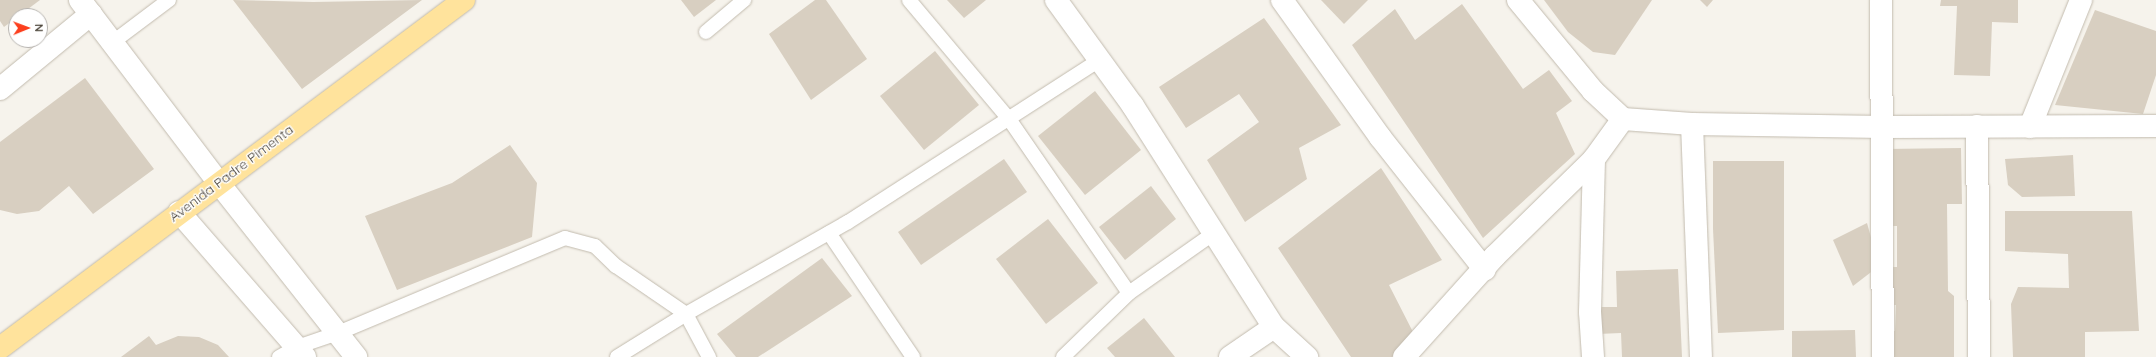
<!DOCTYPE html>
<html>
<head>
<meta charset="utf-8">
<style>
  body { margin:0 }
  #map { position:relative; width:2156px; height:357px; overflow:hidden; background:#f6f3ec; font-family:Quicksand,sans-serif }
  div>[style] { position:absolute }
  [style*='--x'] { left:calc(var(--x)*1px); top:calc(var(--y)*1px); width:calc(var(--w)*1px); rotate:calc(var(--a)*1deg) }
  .building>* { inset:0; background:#d8cfc1 }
  .roads { filter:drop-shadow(0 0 1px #c2bbae) drop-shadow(0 0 1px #c2bbae) }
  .service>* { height:14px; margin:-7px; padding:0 7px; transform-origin:7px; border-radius:7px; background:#fff }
  .minor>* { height:22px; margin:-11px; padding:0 11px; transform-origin:11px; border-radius:11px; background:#fff }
  .primary>* { height:22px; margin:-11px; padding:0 11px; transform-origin:11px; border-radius:11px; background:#ffe39c }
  span { translate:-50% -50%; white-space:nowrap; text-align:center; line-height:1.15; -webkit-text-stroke:3px #fff; paint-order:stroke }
  .street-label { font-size:14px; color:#4b4439 }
  .north { position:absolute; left:8px; top:8px; width:40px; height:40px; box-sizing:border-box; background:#fff; border:1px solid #b7b4b0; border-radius:50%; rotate:89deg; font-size:11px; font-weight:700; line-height:16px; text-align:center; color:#4b4439 }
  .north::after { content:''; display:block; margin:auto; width:14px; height:18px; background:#fc3f1d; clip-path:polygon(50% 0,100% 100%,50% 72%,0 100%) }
</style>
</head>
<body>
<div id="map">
  <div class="building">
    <i style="clip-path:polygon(0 0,40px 0,4px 27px,0 21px)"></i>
    <i style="clip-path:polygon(233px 0,313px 2px,422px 0,302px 89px)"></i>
    <i style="clip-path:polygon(681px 0,716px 0,694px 17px)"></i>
    <i style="clip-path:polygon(815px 0,826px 0,867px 59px,811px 100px,769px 34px)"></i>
    <i style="clip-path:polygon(947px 0,986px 0,964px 18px)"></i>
    <i style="clip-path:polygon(1321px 0,1368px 0,1344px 24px)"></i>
    <i style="clip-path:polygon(1544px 0,1652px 0,1615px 55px,1593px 52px,1568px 32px)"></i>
    <i style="clip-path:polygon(1700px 0,1713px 0,1707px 7px)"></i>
    <i style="clip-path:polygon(1941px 0,2018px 0,2018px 23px,1992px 22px,1990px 76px,1954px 75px,1957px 6px,1940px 6px)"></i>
    <i style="clip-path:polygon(1462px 4px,1523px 89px,1549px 70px,1572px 101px,1556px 113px,1575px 154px,1483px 238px,1352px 45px,1395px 9px,1415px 40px)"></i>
    <i style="clip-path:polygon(2095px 10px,2156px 31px,2156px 75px,2143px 114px,2055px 105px)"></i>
    <i style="clip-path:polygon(1264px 18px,1341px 125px,1299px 148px,1307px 179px,1245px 222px,1207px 160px,1259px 122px,1239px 94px,1186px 128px,1159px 87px)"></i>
    <i style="clip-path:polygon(935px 51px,979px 105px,924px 150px,880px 96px)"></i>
    <i style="clip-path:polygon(85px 78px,154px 169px,93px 214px,69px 186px,39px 211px,17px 214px,0 210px,0 142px)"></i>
    <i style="clip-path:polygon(1095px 91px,1141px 150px,1085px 195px,1038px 136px)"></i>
    <i style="clip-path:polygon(510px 145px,537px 183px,532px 237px,397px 290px,365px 216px,452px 183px)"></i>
    <i style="clip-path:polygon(1961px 148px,1962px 204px,1947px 204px,1948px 291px,1954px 296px,1954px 357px,1887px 357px,1886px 331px,1895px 331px,1896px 305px,1887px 305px,1887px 267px,1897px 267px,1897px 226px,1886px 226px,1885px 149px)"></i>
    <i style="clip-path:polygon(2073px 155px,2075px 196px,2022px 197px,2008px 185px,2005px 159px)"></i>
    <i style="clip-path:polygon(1004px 159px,1027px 192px,921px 265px,898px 232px)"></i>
    <i style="clip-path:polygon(1713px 161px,1784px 161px,1784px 330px,1718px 333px,1713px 229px)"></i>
    <i style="clip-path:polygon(1381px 168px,1442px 260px,1389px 285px,1414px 334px,1392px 357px,1351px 357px,1278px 248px)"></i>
    <i style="clip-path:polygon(1151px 186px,1176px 219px,1125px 260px,1099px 227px)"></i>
    <i style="clip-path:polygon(2005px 211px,2132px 211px,2139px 331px,2085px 332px,2085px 357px,2013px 357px,2011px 304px,2018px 287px,2069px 288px,2068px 254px,2005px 251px)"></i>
    <i style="clip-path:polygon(1048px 219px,1098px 283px,1046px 324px,996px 259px)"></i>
    <i style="clip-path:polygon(1867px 223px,1879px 266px,1853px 286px,1833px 240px)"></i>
    <i style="clip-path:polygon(822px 258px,852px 296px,758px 357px,736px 357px,717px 334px)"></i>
    <i style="clip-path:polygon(1678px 269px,1682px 357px,1622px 357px,1621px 333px,1598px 334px,1596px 307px,1617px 307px,1616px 271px)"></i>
    <i style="clip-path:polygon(1144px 318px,1175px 357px,1115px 357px,1107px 348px)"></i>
    <i style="clip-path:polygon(1855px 330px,1856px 357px,1792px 357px,1792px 331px)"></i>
    <i style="clip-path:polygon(149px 336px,156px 345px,178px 336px,199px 337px,218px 345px,229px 357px,121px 357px)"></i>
  </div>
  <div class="roads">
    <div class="service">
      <i style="--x:909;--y:0;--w:155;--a:50"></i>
      <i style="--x:1009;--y:119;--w:211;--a:55.4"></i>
      <i style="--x:706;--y:32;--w:50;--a:-40.1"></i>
      <i style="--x:113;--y:42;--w:70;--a:-36.9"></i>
      <i style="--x:829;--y:233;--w:150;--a:55.9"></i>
      <i style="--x:279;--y:357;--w:21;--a:-29"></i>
      <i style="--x:297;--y:347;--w:43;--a:-18.9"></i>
      <i style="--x:338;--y:333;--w:246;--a:-22.7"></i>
      <i style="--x:565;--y:238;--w:31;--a:15"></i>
      <i style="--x:595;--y:246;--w:29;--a:44"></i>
      <i style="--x:616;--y:266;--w:85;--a:34.4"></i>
      <i style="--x:686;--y:314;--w:186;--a:-29.6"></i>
      <i style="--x:848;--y:222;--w:297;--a:-32.8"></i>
      <i style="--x:617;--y:357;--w:81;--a:-31.9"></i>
      <i style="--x:686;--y:314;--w:49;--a:61.9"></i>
      <i style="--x:1063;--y:357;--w:92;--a:-44.1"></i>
      <i style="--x:1129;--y:293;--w:104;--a:-35.2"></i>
    </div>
    <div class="minor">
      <i style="--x:80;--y:0;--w:228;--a:52.8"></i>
      <i style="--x:218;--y:182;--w:223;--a:51.7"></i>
      <i style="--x:1056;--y:0;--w:131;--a:54"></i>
      <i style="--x:1133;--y:106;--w:262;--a:57.5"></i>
      <i style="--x:1274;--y:327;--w:45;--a:42.3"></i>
      <i style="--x:1282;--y:0;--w:168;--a:54.4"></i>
      <i style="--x:1380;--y:137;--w:169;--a:51.7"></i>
      <i style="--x:1518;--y:0;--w:118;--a:50.5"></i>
      <i style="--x:1593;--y:91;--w:41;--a:43"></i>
      <i style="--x:1623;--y:119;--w:69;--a:4.1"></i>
      <i style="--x:1692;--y:124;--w:191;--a:0.9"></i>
      <i style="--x:1883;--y:127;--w:273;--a:-0.2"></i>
      <i style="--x:1881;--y:0;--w:357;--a:89.7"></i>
      <i style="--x:0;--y:89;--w:118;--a:-39.5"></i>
      <i style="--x:1692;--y:124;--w:233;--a:87.8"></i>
      <i style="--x:1977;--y:126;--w:231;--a:89.5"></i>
      <i style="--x:2030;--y:127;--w:137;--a:-68.1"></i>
      <i style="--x:179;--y:212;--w:192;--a:49"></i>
      <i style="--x:1230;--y:357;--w:53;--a:-34.3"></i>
      <i style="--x:1404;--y:357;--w:136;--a:-48"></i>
      <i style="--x:1495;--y:256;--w:139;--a:-44.4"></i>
      <i style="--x:1594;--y:159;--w:49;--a:-54.1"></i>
      <i style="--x:1593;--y:357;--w:45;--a:-93.8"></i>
      <i style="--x:1590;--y:312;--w:153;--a:-88.5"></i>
    </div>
    <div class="primary">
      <i style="--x:0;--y:348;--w:580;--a:-36.87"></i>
    </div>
  </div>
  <div class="street-label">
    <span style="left:231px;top:173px;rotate:-37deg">Avenida Padre Pimenta</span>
  </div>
  <div class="north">N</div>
</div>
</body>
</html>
